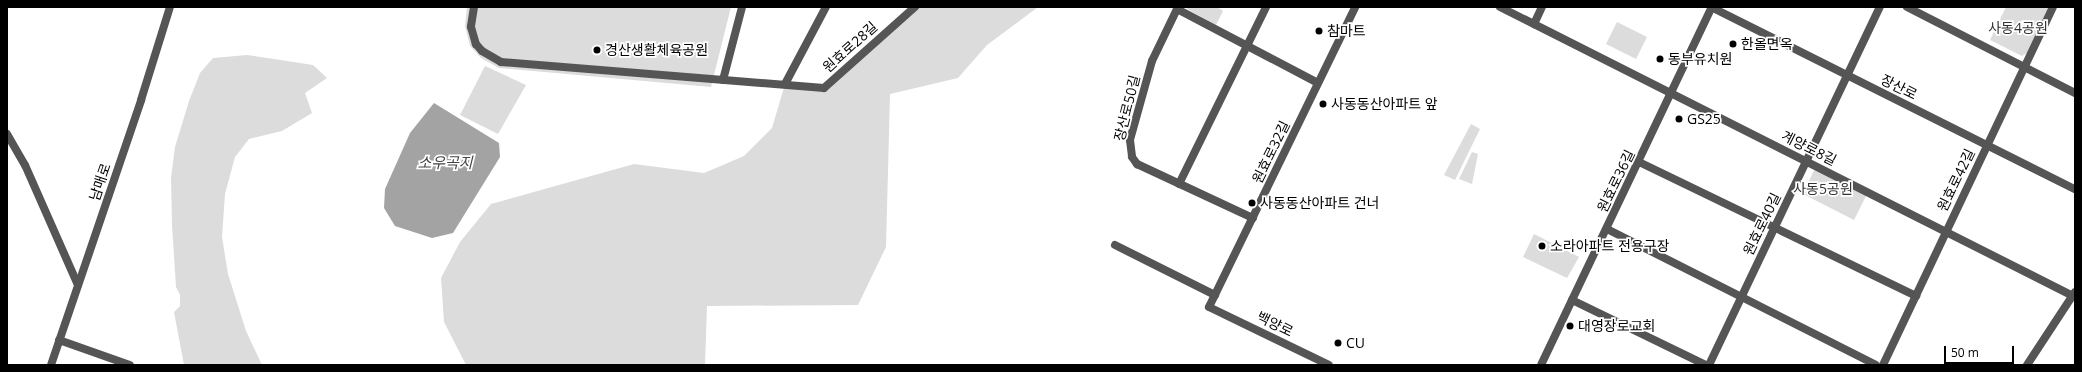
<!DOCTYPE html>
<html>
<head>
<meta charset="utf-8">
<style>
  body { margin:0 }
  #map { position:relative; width:2082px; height:372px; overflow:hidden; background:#fff; font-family:"Open Sans","Noto Sans KR",sans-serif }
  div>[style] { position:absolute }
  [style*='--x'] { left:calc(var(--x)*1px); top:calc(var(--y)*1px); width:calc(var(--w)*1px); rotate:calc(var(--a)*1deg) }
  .green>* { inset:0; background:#dcdcdc }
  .water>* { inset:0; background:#a3a3a3 }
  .minor>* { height:8px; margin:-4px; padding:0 4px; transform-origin:4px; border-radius:4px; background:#555 }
  .tertiary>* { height:8px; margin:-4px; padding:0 4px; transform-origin:4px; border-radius:4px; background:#555 }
  .dots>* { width:11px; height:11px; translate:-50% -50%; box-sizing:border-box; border:2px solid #fff; border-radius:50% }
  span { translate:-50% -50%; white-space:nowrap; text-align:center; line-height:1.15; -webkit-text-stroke:3.5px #fff; paint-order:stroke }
  .park-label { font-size:14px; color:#333 }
  .poi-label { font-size:14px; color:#000 }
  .left { translate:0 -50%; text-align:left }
  .street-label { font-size:14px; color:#000 }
  .water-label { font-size:15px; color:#444; font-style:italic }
  .frame { position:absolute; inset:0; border:8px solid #000; pointer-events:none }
  .scale { position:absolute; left:1944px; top:346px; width:70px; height:18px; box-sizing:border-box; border:2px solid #000; border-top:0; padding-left:5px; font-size:12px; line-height:14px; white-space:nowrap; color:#000; -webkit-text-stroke:3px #fff; paint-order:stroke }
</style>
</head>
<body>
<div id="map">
  <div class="green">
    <i style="clip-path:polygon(467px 7px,731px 7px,711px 87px,499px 68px,481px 58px,470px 46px,465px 26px)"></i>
    <i style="clip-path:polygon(916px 7px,1038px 7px,987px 45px,958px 78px,890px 94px,886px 247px,858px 305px,707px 306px,705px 365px,466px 365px,444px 322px,441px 278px,460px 242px,491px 204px,634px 164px,704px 173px,744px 156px,772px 128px,785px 84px,824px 88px)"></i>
    <i style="clip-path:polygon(1188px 7px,1217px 7px,1223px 11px,1216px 25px,1187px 9px)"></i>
    <i style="clip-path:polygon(2006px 7px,2052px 7px,2029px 52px,2022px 56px,1990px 40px)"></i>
    <i style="clip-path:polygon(1617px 22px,1647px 37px,1636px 59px,1606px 44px)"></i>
    <i style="clip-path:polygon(247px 55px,313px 65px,327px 78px,305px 93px,312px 113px,282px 131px,249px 139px,235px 157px,225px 194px,222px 237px,228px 274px,246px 331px,262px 365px,184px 365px,174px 312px,180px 306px,180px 295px,176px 287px,172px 225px,171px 178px,175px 147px,189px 101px,200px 73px,213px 58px)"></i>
    <i style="clip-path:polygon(485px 66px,526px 85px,498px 134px,460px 115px)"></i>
    <i style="clip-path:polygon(1471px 124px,1480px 129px,1455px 180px,1444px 175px)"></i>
    <i style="clip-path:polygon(1472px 152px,1478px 154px,1472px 184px,1459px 179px)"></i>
    <i style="clip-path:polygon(1815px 168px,1867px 194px,1854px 220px,1803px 194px)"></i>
    <i style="clip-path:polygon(1534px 234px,1579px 257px,1567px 278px,1523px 257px)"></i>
  </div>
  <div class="water">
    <i style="clip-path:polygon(434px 103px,499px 143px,500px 157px,453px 233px,432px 238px,395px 226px,384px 208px,385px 189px,410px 133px)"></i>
  </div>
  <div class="minor">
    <i style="--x:474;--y:7;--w:20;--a:99"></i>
    <i style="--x:471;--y:27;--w:18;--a:74"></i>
    <i style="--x:476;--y:44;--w:9;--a:49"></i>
    <i style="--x:482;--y:51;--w:22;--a:30"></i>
    <i style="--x:501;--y:62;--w:324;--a:4.6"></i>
    <i style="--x:824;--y:88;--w:122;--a:-41.7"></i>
    <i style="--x:1178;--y:7;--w:60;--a:115.7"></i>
    <i style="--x:1152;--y:61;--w:82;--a:105.6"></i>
    <i style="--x:1130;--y:140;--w:17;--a:83"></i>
    <i style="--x:1132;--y:157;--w:9;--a:54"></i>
    <i style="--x:1137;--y:164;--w:128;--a:25"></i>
    <i style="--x:1500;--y:7;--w:642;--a:26.76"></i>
    <i style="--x:1711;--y:7;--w:407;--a:26.6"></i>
    <i style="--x:1907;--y:7;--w:189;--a:27.1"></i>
    <i style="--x:1177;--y:9;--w:159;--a:27.7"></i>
    <i style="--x:1534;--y:24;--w:19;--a:-65"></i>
    <i style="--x:785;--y:84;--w:87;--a:-62"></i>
    <i style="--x:7;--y:134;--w:36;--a:60"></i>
    <i style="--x:25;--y:165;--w:131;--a:66.2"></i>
    <i style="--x:1639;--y:162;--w:308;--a:25.8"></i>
    <i style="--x:1179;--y:184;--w:197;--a:-63.8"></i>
    <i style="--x:1607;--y:229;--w:301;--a:26.8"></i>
    <i style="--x:1115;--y:245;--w:112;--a:26.6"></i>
    <i style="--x:1572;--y:300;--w:149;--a:25.9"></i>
    <i style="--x:1209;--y:307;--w:334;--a:-64"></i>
    <i style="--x:59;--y:340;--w:75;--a:19.4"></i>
    <i style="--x:1541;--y:365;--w:397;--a:-64.5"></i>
    <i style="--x:1709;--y:365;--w:397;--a:-64.5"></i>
    <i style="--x:1883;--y:365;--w:396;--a:-64.6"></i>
  </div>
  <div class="tertiary">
    <i style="--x:723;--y:80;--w:75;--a:-75.4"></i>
    <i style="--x:1209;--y:307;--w:133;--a:25.8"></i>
    <i style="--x:51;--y:365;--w:280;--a:-71.2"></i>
    <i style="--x:141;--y:100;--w:97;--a:-72.7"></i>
    <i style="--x:2027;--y:365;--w:87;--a:-56.7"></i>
  </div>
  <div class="dots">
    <i style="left:1319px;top:31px;background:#000"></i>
    <i style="left:1733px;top:44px;background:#000"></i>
    <i style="left:597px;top:50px;background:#000"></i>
    <i style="left:1660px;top:59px;background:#000"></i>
    <i style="left:1323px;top:104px;background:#000"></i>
    <i style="left:1679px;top:119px;background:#000"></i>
    <i style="left:1252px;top:203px;background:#000"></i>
    <i style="left:1542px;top:246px;background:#000"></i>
    <i style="left:1570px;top:326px;background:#000"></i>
    <i style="left:1338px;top:343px;background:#000"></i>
  </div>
  <div class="park-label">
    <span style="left:2018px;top:28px">사동4공원</span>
    <span style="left:1823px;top:189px">사동5공원</span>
  </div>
  <div class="poi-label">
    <span class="left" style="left:1327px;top:31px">참마트</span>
    <span class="left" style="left:1741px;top:44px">한올면옥</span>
    <span class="left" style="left:605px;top:50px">경산생활체육공원</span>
    <span class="left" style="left:1668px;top:59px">동부유치원</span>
    <span class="left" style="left:1331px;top:104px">사동동산아파트 앞</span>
    <span class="left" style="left:1687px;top:119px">GS25</span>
    <span class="left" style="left:1260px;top:203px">사동동산아파트 건너</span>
    <span class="left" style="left:1550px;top:246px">소라아파트 전용구장</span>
    <span class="left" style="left:1578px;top:326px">대영장로교회</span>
    <span class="left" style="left:1346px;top:343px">CU</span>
  </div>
  <div class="street-label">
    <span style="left:850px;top:47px;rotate:-42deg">원효로28길</span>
    <span style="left:1899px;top:87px;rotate:26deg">장산로</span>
    <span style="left:1127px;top:108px;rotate:-76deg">장산로50길</span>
    <span style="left:1809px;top:148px;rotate:27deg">계양로8길</span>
    <span style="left:1271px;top:152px;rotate:-64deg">원효로32길</span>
    <span style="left:1956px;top:180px;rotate:-64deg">원효로42길</span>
    <span style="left:1616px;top:181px;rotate:-64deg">원효로36길</span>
    <span style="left:100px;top:182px;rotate:-71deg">남매로</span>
    <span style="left:1762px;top:224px;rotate:-64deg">원효로40길</span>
    <span style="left:1275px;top:324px;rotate:26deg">백양로</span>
  </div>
  <div class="water-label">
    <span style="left:445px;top:163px">소우곡지</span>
  </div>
  <div class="frame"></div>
  <div class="scale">50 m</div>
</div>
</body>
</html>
